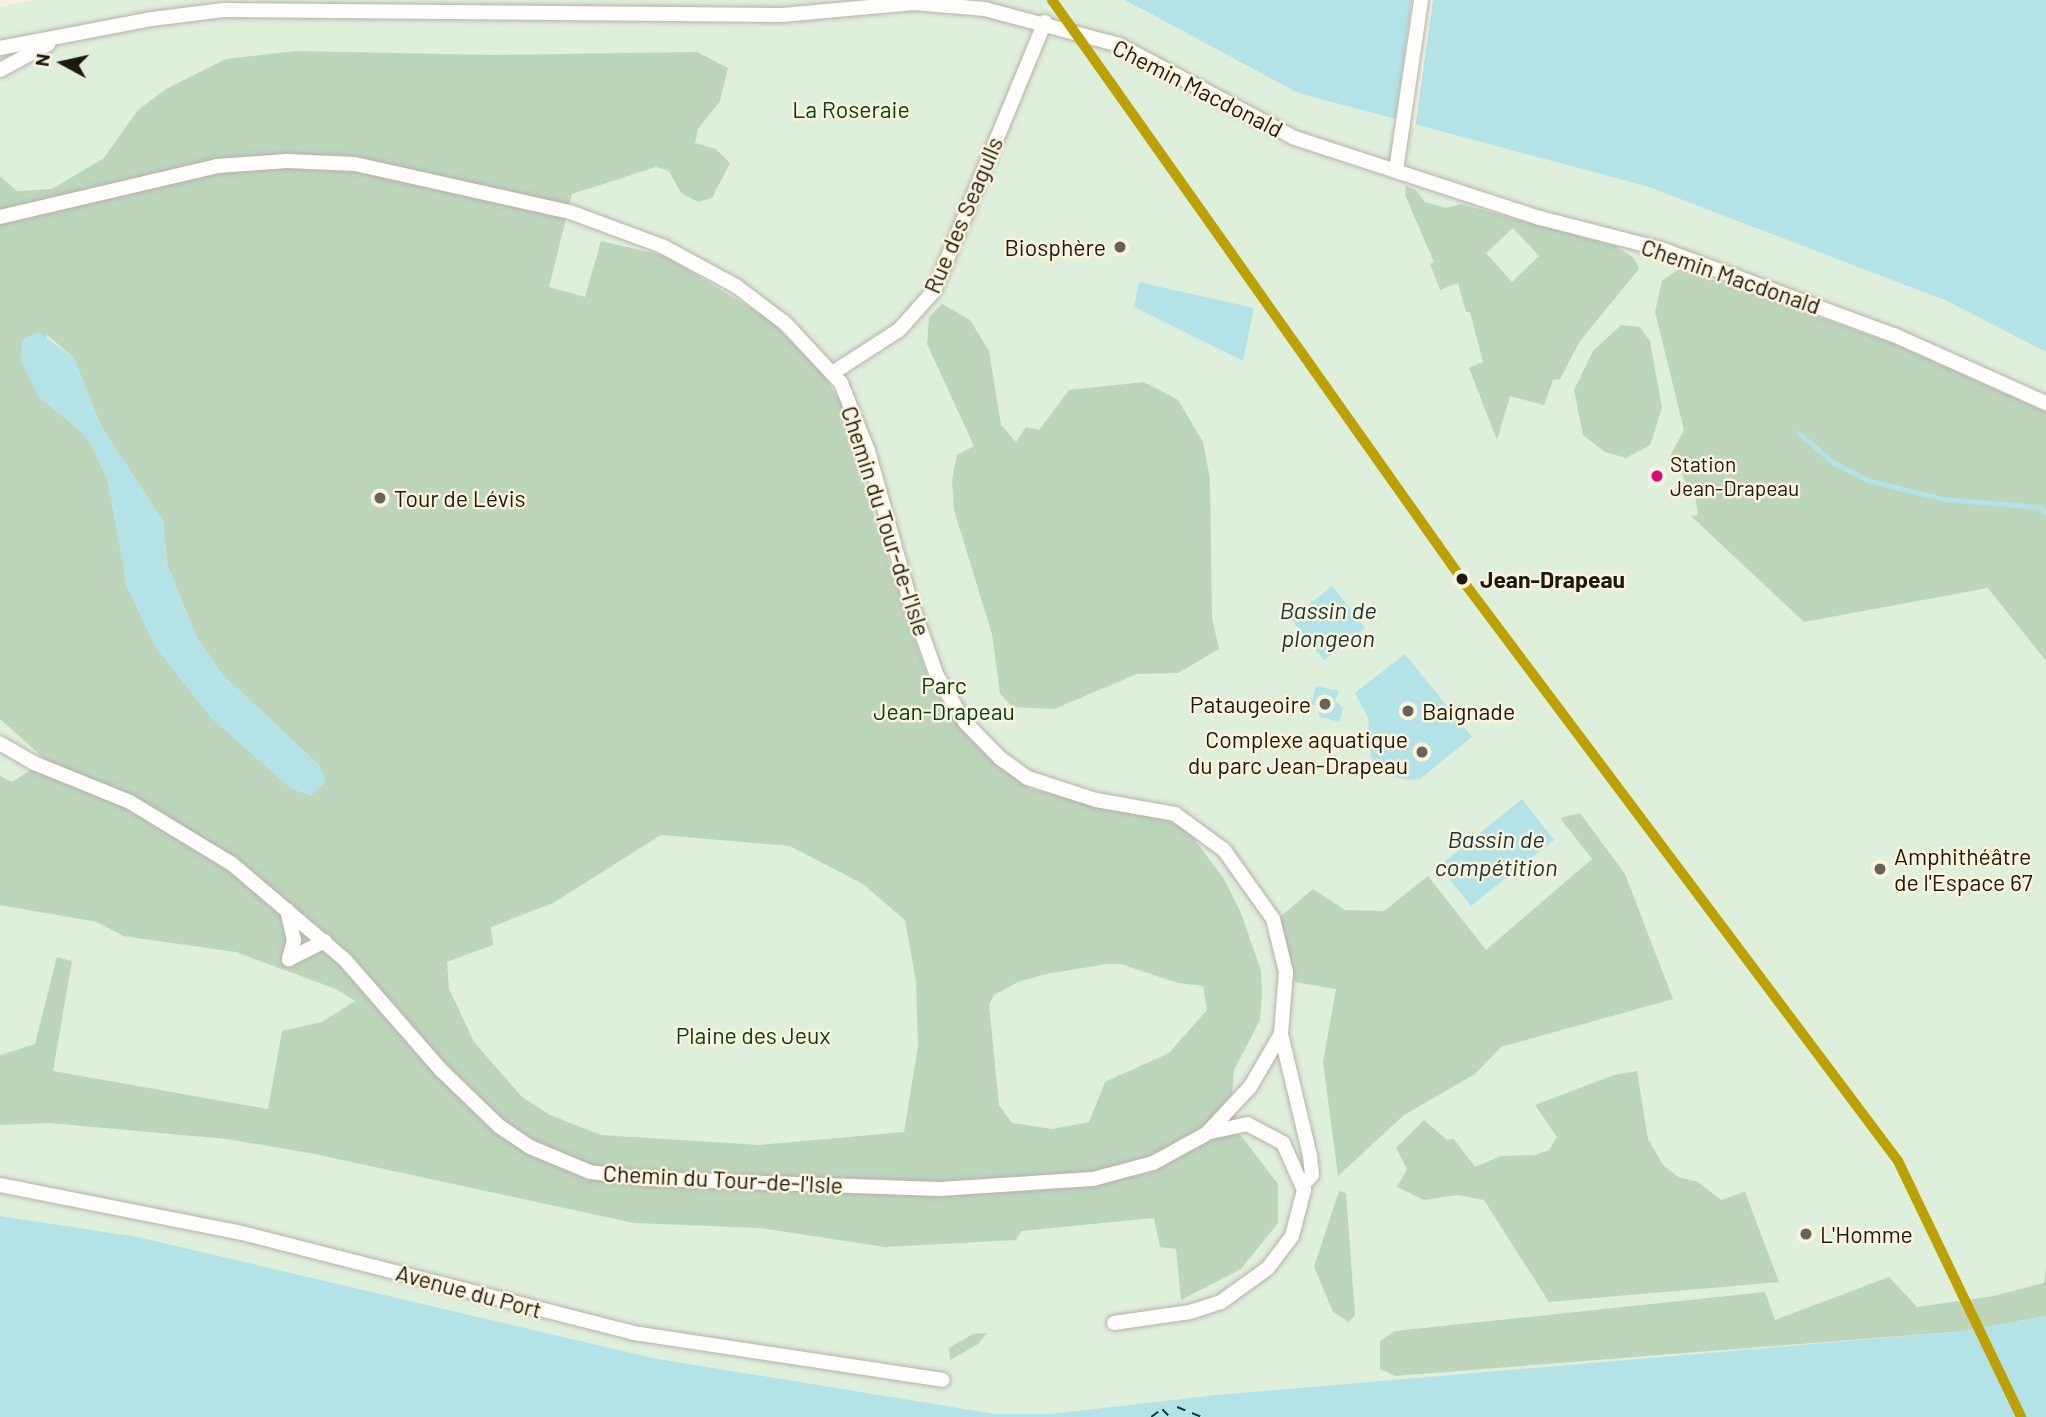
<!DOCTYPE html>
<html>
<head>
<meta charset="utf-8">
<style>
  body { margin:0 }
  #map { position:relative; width:2046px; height:1417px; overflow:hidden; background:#f5f0e3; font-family:Barlow,sans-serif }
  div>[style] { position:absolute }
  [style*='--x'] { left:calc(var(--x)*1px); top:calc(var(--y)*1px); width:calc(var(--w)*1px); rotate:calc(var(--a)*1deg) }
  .green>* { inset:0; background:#deefdb }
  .forest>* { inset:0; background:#bcd5bb }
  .water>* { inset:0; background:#b3e3e7 }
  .pier>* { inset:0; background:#f5f0e3 }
  .stream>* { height:4.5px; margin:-2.25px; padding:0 2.25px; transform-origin:2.25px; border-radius:2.25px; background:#b3e3e7 }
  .ferry>* { height:2px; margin-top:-1px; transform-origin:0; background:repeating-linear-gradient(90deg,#14373c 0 9px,transparent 0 16px) }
  .roads { filter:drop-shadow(0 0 2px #b6b2a8) drop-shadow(0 0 2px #b6b2a8) }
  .minor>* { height:14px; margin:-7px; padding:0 7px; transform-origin:7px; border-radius:7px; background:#fefdfb }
  .metro-1>* { height:10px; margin:-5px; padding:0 5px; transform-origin:5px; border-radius:5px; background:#bca104 }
  .dots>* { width:19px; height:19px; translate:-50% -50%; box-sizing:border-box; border:4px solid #fcf3dc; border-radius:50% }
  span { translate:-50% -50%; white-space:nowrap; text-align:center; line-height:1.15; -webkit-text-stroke:5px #fcf3dc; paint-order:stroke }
  .bus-label { font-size:21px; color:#1c1911 }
  .left { translate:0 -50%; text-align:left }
  .street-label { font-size:23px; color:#1c1911 }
  .park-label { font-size:23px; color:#02401f }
  .poi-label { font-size:23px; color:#1c1911 }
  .right { translate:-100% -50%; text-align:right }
  .stop-label { font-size:23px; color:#1c1911; font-weight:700 }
  .water-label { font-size:24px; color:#14373c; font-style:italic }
  .north { position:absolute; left:28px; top:28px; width:70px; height:70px; -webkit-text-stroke:5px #fcf3dc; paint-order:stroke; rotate:278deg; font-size:19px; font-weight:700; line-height:28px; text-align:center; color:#1c1911 }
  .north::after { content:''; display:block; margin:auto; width:24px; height:32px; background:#1c1911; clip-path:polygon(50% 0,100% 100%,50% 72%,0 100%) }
</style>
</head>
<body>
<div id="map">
  <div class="green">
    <i style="clip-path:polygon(34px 0,1125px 0,1298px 93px,1646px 186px,1947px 301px,2046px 352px,2046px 1316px,1964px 1331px,1216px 1395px,1050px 1414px,995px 1414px,654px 1358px,138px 1237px,0 1216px,0 7px)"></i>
  </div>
  <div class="forest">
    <i style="clip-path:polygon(evenodd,296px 51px,494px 55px,697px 52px,728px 68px,720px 101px,698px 129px,695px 143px,716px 149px,730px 163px,712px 198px,698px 202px,681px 193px,669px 171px,656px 167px,572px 194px,549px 287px,585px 297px,601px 241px,665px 256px,769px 319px,822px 372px,841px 403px,855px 436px,865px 488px,908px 621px,929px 681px,952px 717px,993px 760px,1030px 789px,1148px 814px,1178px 825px,1189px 832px,1224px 879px,1241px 913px,1261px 971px,1262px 994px,1260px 1020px,1234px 1070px,1232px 1098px,1239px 1133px,1278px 1184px,1278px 1223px,1241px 1269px,1181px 1300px,1176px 1249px,1160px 1247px,1154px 1218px,1021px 1231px,1016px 1240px,885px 1247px,760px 1228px,634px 1223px,310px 1153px,227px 1139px,50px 1123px,0 1125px,0 1055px,35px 1044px,57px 957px,72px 961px,53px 1071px,268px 1109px,282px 1031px,322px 1022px,355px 1001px,336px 989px,236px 952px,123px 936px,97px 922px,0 905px,0 776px,12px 782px,46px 760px,0 719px,0 176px,17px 191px,52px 189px,104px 158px,138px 110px,166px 89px,226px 59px,296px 51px,47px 335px,74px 358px,101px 426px,163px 521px,167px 564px,197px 638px,223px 675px,320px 766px,325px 782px,310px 796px,156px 648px,127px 586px,108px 481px,94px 450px,84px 434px,39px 397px,47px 335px,296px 51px,661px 835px,790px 846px,863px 884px,905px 920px,916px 982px,918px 1046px,904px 1132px,760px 1145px,601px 1135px,550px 1115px,522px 1097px,474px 1042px,449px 989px,447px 962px,493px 945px,491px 927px,553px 903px,661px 835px,296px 51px,1107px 964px,1121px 964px,1178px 983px,1203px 986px,1207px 1010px,1169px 1053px,1105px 1082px,1089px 1122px,1052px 1129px,1012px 1123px,999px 1105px,989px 1005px,994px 995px,1018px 982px,1046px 974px,1107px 964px)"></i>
    <i style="clip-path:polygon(evenodd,1406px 186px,1416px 190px,1425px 202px,1446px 208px,1461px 204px,1615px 246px,1634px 258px,1639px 269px,1580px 341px,1560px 379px,1553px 380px,1544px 405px,1510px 396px,1497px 440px,1469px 368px,1483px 362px,1470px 312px,1466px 312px,1458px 283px,1440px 290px,1430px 264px,1434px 262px,1405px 195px,1406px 186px,1513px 228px,1539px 256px,1512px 282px,1486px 253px,1513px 228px)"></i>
    <i style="clip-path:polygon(1680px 268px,1895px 344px,2046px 412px,2046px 661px,1988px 588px,1804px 622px,1691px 516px,1698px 515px,1694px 489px,1689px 489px,1679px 467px,1668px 460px,1684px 430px,1655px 312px,1662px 281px)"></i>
    <i style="clip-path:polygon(942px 304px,970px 320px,989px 351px,1001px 425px,1016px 442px,1026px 427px,1039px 430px,1069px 390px,1144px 382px,1178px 400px,1203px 442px,1210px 479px,1212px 618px,1219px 649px,1178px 673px,1137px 674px,1054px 709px,1012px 707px,1000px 693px,992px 634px,954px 510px,952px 480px,957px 455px,974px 446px,927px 344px,929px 317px)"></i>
    <i style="clip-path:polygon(1621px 325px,1640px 327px,1650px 341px,1662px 408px,1650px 445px,1626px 458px,1605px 452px,1583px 435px,1574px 390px,1593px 351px)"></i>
    <i style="clip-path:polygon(1580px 813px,1625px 874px,1673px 999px,1501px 1047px,1475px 1074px,1404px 1115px,1338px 1176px,1323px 1062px,1336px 989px,1295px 982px,1280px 917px,1313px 889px,1345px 910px,1384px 911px,1428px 876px,1486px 950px,1592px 859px,1560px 818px)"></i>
    <i style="clip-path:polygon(1637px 1071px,1648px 1139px,1663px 1165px,1678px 1177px,1698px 1182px,1721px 1200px,1745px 1192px,1779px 1282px,1549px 1302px,1484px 1200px,1457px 1195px,1424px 1200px,1397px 1187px,1407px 1169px,1396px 1148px,1424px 1120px,1447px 1140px,1453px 1138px,1475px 1167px,1501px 1156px,1535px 1155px,1549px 1150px,1557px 1137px,1535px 1105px,1614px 1075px)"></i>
    <i style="clip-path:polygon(1339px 1191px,1346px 1193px,1355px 1315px,1349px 1322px,1333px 1312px,1314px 1267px)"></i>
    <i style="clip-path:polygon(2046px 1268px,2046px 1316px,1965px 1331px,1395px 1376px,1380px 1369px,1380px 1341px,1395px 1331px,1765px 1292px,1775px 1320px,1889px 1277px,1917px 1307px,1994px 1296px,2044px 1283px)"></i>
    <i style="clip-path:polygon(987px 1333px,978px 1344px,950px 1360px,949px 1348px,973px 1334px)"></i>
  </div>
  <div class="water">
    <i style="clip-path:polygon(1125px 0,2046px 0,2046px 352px,1947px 301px,1646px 186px,1298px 93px)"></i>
    <i style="clip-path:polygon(1139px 282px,1254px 308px,1243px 361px,1134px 307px)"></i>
    <i style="clip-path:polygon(38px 332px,74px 358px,101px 426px,163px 521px,167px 564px,197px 638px,223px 675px,320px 766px,326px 782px,310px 796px,290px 788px,211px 718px,156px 648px,127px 586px,108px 481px,94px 450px,84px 434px,39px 397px,21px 361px,22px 339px)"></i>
    <i style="clip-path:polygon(1332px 586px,1365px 628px,1324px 660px,1291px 619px)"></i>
    <i style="clip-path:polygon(1405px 654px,1472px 737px,1420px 779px,1409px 780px,1388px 776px,1371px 758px,1368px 718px,1355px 693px)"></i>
    <i style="clip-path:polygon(1316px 686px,1339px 691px,1335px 701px,1343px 707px,1340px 722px,1320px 717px,1317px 706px,1311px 704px)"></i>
    <i style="clip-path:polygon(1522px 799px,1554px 840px,1471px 906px,1439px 866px)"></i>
    <i style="clip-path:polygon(0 1216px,138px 1237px,653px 1358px,995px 1414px,1050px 1414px,1216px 1395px,1964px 1331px,2046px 1316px,2046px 1417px,0 1417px)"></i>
  </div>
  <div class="pier">
    <i style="clip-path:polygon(1412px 0,1433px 0,1415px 128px,1395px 123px)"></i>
  </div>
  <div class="stream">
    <i style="--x:1799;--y:433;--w:46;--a:40.6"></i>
    <i style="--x:1834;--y:463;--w:40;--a:26.6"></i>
    <i style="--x:1870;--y:481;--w:76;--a:13.7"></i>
    <i style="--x:1944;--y:499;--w:96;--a:4.8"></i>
    <i style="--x:2040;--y:507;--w:8;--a:45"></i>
  </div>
  <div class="ferry">
    <i style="--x:1177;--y:1407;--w:27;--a:22"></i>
    <i style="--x:1151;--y:1417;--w:14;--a:-36"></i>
    <i style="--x:1162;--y:1409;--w:11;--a:45"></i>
  </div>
  <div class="roads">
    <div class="minor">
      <i style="--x:0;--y:48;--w:155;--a:-10.8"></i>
      <i style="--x:152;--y:19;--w:72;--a:-7.2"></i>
      <i style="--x:223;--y:10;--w:559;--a:0.51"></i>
      <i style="--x:782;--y:15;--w:133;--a:-5.2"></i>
      <i style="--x:914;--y:3;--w:71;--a:4.8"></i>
      <i style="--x:985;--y:9;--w:139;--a:15"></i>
      <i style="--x:1119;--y:45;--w:199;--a:27.9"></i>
      <i style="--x:1295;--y:138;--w:258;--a:18.1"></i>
      <i style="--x:1540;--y:218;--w:125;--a:14.4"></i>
      <i style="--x:1661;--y:249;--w:248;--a:20.3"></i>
      <i style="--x:1894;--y:335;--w:167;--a:24.1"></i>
      <i style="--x:0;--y:70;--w:55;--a:-28.4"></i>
      <i style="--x:1396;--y:170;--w:172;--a:-81.6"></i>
      <i style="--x:0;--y:217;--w:223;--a:-13.2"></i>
      <i style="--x:217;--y:166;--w:70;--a:-4.1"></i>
      <i style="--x:287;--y:161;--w:68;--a:2.5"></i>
      <i style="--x:355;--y:164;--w:220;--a:12.6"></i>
      <i style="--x:570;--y:212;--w:98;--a:20.3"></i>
      <i style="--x:662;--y:246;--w:84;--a:28.4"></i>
      <i style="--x:736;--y:286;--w:61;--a:37.1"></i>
      <i style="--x:785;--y:323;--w:82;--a:47"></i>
      <i style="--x:841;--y:383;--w:73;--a:68.3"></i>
      <i style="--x:868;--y:451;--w:152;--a:74.3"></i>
      <i style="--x:909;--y:597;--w:84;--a:70.5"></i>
      <i style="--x:937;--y:676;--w:54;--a:58.7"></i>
      <i style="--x:965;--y:722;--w:50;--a:45.8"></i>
      <i style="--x:1000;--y:758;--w:34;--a:36"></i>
      <i style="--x:1028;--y:778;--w:71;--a:17.9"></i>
      <i style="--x:1096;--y:800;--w:80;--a:10"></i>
      <i style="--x:1175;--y:814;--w:61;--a:36.3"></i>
      <i style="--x:1224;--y:850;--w:85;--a:54.6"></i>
      <i style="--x:1273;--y:919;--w:55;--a:76.2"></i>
      <i style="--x:1286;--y:972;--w:62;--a:94.6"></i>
      <i style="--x:1281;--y:1034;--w:61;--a:120.3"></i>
      <i style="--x:1250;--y:1087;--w:64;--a:133.1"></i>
      <i style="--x:1206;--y:1134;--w:60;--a:151.3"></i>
      <i style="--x:1153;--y:1163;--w:62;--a:165.1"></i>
      <i style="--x:1093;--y:1179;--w:154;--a:176.3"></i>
      <i style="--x:939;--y:1189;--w:293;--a:-178"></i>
      <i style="--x:646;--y:1179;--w:56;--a:-172.9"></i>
      <i style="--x:590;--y:1172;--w:65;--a:-157.4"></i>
      <i style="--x:530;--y:1147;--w:36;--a:-146"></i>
      <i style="--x:500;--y:1127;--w:82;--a:-136"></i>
      <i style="--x:441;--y:1070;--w:147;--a:-131.1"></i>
      <i style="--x:344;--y:959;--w:147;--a:-139.7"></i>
      <i style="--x:232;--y:864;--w:119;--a:-148.7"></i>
      <i style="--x:130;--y:802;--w:104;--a:-157.9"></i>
      <i style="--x:34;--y:763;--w:39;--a:-150"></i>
      <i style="--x:834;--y:372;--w:77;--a:-32.9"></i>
      <i style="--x:899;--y:330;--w:52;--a:-48.1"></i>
      <i style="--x:934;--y:291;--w:291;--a:-67.6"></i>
      <i style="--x:287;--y:910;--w:31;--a:77"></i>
      <i style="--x:294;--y:940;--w:20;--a:105"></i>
      <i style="--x:289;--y:959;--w:40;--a:-26.6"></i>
      <i style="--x:1281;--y:1034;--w:125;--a:76.6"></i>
      <i style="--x:1310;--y:1156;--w:19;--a:84"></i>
      <i style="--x:1312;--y:1175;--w:13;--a:132"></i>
      <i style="--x:0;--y:1185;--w:243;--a:11.2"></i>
      <i style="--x:238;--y:1232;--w:408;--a:14.3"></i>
      <i style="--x:633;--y:1333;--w:313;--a:8.6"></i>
      <i style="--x:1114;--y:1323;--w:77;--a:-8.2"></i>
      <i style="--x:1190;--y:1312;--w:33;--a:-18"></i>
      <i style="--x:1221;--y:1302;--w:58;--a:-35.9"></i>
      <i style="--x:1268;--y:1268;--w:40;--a:-53"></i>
      <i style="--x:1292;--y:1236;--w:48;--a:-75.4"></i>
      <i style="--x:1304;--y:1190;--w:51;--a:-114.1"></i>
      <i style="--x:1283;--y:1143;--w:40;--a:-152"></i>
      <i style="--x:1248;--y:1124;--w:38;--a:168"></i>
    </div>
  </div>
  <div class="metro-1">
    <i style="--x:1052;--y:0;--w:717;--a:54.71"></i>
    <i style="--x:1466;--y:585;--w:720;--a:53.13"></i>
    <i style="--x:1898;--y:1161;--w:284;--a:64.3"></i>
  </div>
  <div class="dots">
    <i style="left:1120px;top:247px;background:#68645a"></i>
    <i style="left:1657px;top:476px;background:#e5007d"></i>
    <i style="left:380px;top:498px;background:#68645a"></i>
    <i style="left:1462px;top:579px;background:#1c1911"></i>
    <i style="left:1325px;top:704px;background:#68645a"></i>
    <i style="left:1408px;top:711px;background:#68645a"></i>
    <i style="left:1422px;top:752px;background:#68645a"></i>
    <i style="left:1880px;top:869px;background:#68645a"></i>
    <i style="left:1806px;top:1234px;background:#68645a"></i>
  </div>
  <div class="bus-label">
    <span class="left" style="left:1670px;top:476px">Station<br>Jean-Drapeau</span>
  </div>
  <div class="street-label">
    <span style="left:1198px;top:88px;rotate:27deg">Chemin Macdonald</span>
    <span style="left:963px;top:215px;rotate:-67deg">Rue des Seagulls</span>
    <span style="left:1731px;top:276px;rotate:19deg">Chemin Macdonald</span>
    <span style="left:886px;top:521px;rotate:72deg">Chemin du Tour-de-l'Isle</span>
    <span style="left:723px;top:1179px;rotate:3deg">Chemin du Tour-de-l'Isle</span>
    <span style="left:469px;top:1291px;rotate:15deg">Avenue du Port</span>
  </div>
  <div class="park-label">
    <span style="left:851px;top:109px">La Roseraie</span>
    <span style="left:944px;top:698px">Parc<br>Jean-Drapeau</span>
    <span style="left:753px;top:1035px">Plaine des Jeux</span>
  </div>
  <div class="poi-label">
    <span class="right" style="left:1106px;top:247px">Biosphère</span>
    <span class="left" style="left:394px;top:498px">Tour de Lévis</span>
    <span class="right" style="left:1311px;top:704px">Pataugeoire</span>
    <span class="left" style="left:1422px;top:711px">Baignade</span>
    <span class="right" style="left:1408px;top:752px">Complexe aquatique<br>du parc Jean-Drapeau</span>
    <span class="left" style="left:1894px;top:869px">Amphithéâtre<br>de l'Espace 67</span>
    <span class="left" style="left:1820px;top:1234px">L'Homme</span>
  </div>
  <div class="stop-label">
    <span class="left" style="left:1480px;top:579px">Jean-Drapeau</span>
  </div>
  <div class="water-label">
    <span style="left:1328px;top:624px">Bassin de<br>plongeon</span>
    <span style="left:1496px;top:853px">Bassin de<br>compétition</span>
  </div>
  <div class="north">N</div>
</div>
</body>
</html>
